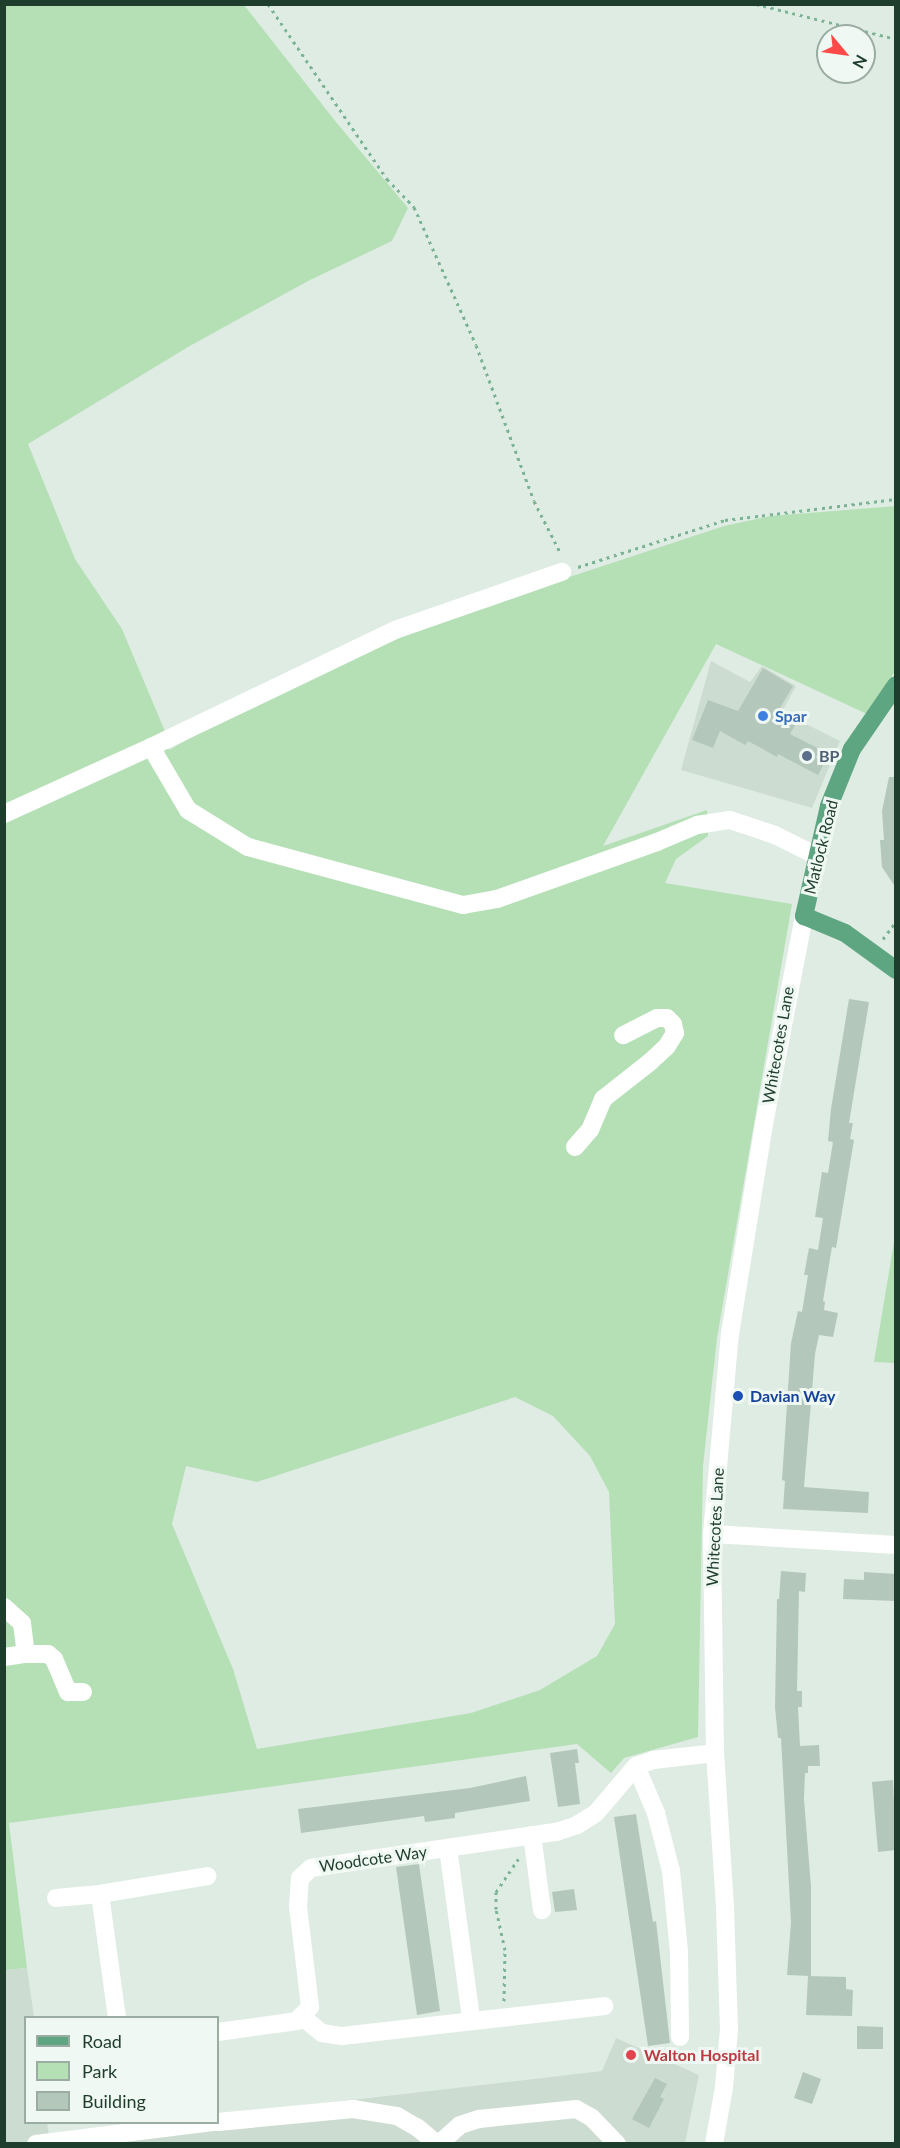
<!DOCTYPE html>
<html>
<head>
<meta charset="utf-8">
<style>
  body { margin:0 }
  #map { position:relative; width:900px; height:2148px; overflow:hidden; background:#dfece3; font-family:Lato,sans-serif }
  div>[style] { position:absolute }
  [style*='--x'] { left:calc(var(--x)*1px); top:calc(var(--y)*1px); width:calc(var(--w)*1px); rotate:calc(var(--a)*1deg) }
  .built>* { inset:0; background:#cddcd1 }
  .green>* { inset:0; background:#b5e0b6 }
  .building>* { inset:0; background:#b4c7bb }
  .path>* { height:3px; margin-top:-1.5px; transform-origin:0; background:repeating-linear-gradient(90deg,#7cb394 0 3px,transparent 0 7.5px) }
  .minor>* { height:18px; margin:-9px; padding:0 9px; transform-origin:9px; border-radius:9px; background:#fff }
  .major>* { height:18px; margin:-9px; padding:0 9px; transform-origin:9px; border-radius:9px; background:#5ea682 }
  .dots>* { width:16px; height:16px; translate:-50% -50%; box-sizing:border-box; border:3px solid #eff8f2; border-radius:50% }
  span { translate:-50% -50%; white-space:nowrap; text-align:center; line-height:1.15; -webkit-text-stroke:6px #eff8f2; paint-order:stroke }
  .shop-label { font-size:16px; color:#366cbe; font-weight:700 }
  .left { translate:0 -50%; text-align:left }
  .service-label { font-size:16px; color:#4e5e75; font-weight:700 }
  .street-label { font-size:16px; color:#1e3d2d }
  .transit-label { font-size:16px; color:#164399; font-weight:700 }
  .health-label { font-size:16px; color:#be3a42; font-weight:700 }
  .frame { position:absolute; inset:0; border:6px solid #1e3d2d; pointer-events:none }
  .legend { position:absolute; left:24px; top:2016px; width:195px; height:108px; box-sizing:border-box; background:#eff8f2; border:2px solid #9bada3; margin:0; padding:8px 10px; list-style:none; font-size:18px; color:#1e3d2d }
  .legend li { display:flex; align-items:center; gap:12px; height:30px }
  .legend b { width:30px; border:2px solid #9bada3 }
  .north { position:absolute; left:816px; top:24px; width:60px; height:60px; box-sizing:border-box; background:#eff8f2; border:2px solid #9bada3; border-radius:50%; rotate:119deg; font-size:16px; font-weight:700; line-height:24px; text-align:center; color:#1e3d2d }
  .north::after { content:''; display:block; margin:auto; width:21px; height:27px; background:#ff4a49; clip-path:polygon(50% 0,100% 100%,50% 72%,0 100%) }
</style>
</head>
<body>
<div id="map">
  <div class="built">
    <i style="clip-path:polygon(711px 661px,750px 682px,762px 666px,796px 686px,782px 712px,840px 741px,812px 808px,681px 770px)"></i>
    <i style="clip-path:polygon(27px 1968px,34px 2017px,26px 2018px,26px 2122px,47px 2123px,49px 2135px,602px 2071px,616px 2038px,699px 2075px,685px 2143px,5px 2143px,4px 1970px)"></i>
  </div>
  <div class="green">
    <i style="clip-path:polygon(evenodd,4px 5px,244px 5px,336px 122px,408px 208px,392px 241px,308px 281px,188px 347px,28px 444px,75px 559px,122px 629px,164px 729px,169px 750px,224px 719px,394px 635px,724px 526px,771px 516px,896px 506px,895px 671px,867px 714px,716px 644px,603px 846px,707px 810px,708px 836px,676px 859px,665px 883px,792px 904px,717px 1338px,703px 1466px,698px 1737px,624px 1758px,611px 1773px,577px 1744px,9px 1823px,27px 1968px,5px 1970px,4px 5px,515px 1397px,553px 1416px,590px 1456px,609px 1492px,615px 1624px,597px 1656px,540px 1690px,471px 1713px,257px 1749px,233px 1669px,172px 1524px,186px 1466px,257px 1482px,515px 1397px)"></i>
    <i style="clip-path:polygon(894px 1242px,895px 1363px,874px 1362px)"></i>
  </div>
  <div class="building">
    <i style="clip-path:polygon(763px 668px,793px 686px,777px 713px,796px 724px,790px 734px,829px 754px,818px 775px,778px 754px,777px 757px,748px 741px,745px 745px,720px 731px,713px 748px,692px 740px,708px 700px,738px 711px)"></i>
    <i style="clip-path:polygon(889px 777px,896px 777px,896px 888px,882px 867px,880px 840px,884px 840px,882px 811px)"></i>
    <i style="clip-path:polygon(849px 999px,869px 1002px,849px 1123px,853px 1123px,850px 1139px,854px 1140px,836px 1248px,832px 1247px,823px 1301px,825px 1302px,824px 1310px,838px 1313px,833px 1337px,819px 1335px,815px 1354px,804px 1487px,869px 1492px,868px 1513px,783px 1509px,785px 1481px,782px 1480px,791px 1343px,798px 1311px,802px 1312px,808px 1275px,804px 1275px,809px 1248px,818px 1250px,823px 1218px,815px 1217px,822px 1172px,828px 1173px,833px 1142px,828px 1141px,831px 1109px)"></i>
    <i style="clip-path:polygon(781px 1571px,806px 1573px,805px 1592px,799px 1591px,797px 1691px,802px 1691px,802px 1707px,798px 1707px,800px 1746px,819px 1745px,820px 1766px,808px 1766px,808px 1773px,805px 1773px,804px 1799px,811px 1887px,811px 1976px,787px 1975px,791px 1922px,781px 1738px,778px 1738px,775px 1707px,777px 1599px,779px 1599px)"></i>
    <i style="clip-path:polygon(864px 1572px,896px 1574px,896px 1601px,843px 1599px,844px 1579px,864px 1580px)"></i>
    <i style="clip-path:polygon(577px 1749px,579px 1763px,575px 1763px,580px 1804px,558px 1807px,550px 1753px)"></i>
    <i style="clip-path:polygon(526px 1776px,530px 1801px,455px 1813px,455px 1818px,425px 1822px,424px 1816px,301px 1833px,298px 1809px,470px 1788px)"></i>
    <i style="clip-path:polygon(893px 1780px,896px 1850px,878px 1852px,872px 1782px)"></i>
    <i style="clip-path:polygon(636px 1814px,653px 1922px,656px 1921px,670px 2043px,648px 2046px,614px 1817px)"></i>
    <i style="clip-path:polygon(419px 1864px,440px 2011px,417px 2015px,396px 1867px)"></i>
    <i style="clip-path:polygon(574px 1889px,577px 1910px,555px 1912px,552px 1892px)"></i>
    <i style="clip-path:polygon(808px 1976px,846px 1977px,846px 1989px,853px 1990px,852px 2016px,806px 2015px)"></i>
    <i style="clip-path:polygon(857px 2026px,883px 2027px,883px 2049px,857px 2049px)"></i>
    <i style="clip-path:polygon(803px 2072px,821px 2079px,812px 2104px,794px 2098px)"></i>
    <i style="clip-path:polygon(655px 2078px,667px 2084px,660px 2097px,664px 2099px,649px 2128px,632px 2119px)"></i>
  </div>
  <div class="path">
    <i style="--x:268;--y:4;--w:212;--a:55.8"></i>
    <i style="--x:387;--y:179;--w:39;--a:46"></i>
    <i style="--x:414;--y:207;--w:151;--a:65.8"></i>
    <i style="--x:476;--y:345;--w:166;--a:69.6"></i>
    <i style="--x:534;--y:501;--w:59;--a:63"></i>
    <i style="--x:756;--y:4;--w:144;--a:14"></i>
    <i style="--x:578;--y:567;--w:154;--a:-17.7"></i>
    <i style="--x:725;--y:520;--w:172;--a:-7"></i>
    <i style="--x:883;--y:939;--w:21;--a:-53"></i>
    <i style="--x:504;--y:2001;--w:51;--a:-88.9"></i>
    <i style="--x:505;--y:1950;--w:42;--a:-102.4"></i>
    <i style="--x:496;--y:1909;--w:17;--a:-90"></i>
    <i style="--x:496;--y:1892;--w:40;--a:-56"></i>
  </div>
  <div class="minor">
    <i style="--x:151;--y:747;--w:73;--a:59.6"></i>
    <i style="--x:188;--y:810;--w:70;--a:31.7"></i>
    <i style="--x:248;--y:847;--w:223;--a:15.1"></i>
    <i style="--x:463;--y:905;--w:35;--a:-10"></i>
    <i style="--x:497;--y:899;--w:170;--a:-19.6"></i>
    <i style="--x:657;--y:842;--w:43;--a:-23"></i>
    <i style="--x:697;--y:825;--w:33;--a:-9"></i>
    <i style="--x:730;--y:820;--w:47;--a:18.4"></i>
    <i style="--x:775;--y:835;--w:47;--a:26.6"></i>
    <i style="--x:4;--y:814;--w:162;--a:-24.5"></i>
    <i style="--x:151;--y:747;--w:271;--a:-25.6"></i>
    <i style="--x:395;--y:630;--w:177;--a:-19.2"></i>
    <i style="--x:575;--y:1147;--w:23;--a:-49"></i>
    <i style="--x:590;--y:1130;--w:34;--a:-67"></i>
    <i style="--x:603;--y:1099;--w:60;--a:-38.2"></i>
    <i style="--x:650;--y:1062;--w:23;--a:-43"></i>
    <i style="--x:667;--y:1046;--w:15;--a:-58"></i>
    <i style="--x:675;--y:1033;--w:9;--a:-103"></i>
    <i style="--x:673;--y:1024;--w:8;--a:-135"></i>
    <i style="--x:667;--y:1018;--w:10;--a:180"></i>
    <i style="--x:657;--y:1018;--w:38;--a:153"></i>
    <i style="--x:712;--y:1534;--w:184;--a:3.4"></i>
    <i style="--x:4;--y:1607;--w:24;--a:42"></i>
    <i style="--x:22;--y:1623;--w:31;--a:83"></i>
    <i style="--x:26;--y:1654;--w:22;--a:0"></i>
    <i style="--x:48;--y:1654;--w:8;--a:40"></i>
    <i style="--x:54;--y:1659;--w:36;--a:67"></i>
    <i style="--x:68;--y:1692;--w:15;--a:0"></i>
    <i style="--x:4;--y:1657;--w:22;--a:-8"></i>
    <i style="--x:636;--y:1766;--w:51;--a:66.9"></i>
    <i style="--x:656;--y:1813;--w:60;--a:75.5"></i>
    <i style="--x:671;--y:1871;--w:80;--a:84.3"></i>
    <i style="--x:679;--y:1951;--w:86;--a:89.3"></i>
    <i style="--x:532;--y:1835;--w:76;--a:82.4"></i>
    <i style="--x:448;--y:1848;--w:173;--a:82.3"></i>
    <i style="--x:100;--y:1894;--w:125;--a:82.2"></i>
    <i style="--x:56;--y:1898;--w:44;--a:-5.2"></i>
    <i style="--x:100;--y:1894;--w:109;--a:-9.5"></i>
    <i style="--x:301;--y:2016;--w:27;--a:39"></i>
    <i style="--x:322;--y:2033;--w:20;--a:9"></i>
    <i style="--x:342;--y:2036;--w:264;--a:-6.5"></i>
    <i style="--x:218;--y:2032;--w:80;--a:-7.9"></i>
    <i style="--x:297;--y:2021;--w:19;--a:-47"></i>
    <i style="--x:310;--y:2007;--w:102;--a:-96.8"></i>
    <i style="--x:298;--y:1906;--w:28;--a:-86"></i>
    <i style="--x:300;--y:1878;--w:15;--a:-42"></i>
    <i style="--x:311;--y:1868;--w:248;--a:-8.4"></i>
    <i style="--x:556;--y:1832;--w:22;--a:-18"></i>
    <i style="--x:577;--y:1825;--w:22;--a:-32"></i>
    <i style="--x:596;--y:1813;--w:62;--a:-49.6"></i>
    <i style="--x:636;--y:1766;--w:18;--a:-19"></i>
    <i style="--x:653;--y:1760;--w:62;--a:-6.4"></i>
    <i style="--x:218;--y:2122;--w:136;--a:-5.5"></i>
    <i style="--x:353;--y:2109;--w:45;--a:9"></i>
    <i style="--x:397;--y:2116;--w:24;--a:30"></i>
    <i style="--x:418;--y:2128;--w:25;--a:40"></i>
    <i style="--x:36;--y:2144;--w:178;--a:-7.1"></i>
    <i style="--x:439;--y:2144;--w:28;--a:-42"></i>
    <i style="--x:460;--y:2125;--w:20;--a:-18"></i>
    <i style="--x:479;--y:2119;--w:98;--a:-5.9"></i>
    <i style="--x:576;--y:2109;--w:18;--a:29"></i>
    <i style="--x:592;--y:2118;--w:36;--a:46"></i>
    <i style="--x:714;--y:2144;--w:58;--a:-80"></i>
    <i style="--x:724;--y:2087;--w:58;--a:-85.1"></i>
    <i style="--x:729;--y:2029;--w:122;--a:-91.9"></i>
    <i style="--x:725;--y:1907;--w:154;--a:-93.7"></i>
    <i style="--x:715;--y:1753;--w:219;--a:-90.8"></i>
    <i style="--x:712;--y:1534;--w:201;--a:-84.9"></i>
    <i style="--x:730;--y:1334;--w:213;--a:-80.8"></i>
    <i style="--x:764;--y:1124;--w:212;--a:-79.1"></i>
  </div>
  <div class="major">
    <i style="--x:896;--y:685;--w:78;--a:124.5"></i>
    <i style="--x:852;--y:749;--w:61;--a:112"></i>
    <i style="--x:829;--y:806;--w:113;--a:102.8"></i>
    <i style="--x:804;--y:916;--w:44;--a:22.5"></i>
    <i style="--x:845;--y:933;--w:63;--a:36"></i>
  </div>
  <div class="dots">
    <i style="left:763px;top:716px;background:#3f7fe0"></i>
    <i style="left:807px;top:756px;background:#5c6f8a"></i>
    <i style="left:738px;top:1396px;background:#1a4fb4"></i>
    <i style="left:631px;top:2055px;background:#e0444e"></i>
  </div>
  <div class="shop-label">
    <span class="left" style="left:775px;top:716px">Spar</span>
  </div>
  <div class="service-label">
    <span class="left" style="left:819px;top:756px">BP</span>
  </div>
  <div class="street-label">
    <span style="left:821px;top:847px;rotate:-76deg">Matlock Road</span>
    <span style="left:778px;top:1045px;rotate:-80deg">Whitecotes Lane</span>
    <span style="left:715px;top:1527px;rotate:-87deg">Whitecotes Lane</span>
    <span style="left:373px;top:1859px;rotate:-8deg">Woodcote Way</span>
  </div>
  <div class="transit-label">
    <span class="left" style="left:750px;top:1396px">Davian Way</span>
  </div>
  <div class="health-label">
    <span class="left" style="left:644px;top:2055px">Walton Hospital</span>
  </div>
  <div class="frame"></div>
  <ul class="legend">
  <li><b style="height:8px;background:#5ea682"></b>Road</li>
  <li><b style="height:16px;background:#b5e0b6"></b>Park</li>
  <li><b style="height:16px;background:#b4c7bb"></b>Building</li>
  </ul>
  <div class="north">N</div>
</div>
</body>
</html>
